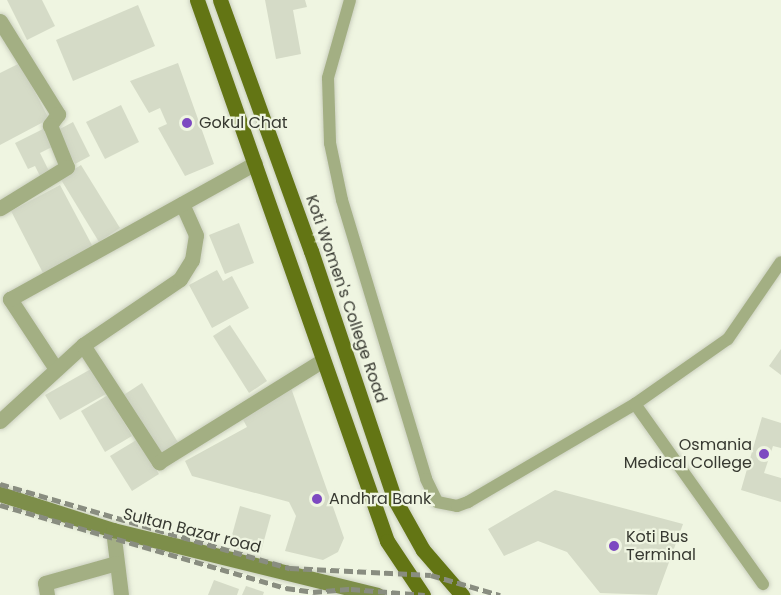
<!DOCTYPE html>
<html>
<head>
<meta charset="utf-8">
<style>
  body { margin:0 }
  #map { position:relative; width:781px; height:595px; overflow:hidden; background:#eff5e1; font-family:Poppins,sans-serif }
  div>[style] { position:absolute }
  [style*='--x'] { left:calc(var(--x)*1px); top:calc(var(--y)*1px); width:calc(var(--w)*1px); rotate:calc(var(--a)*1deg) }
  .building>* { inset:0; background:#d5dbc7 }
  .roads { filter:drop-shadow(0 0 2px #cacfbe) drop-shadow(0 0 2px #cacfbe) }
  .lane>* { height:12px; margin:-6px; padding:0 6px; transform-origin:6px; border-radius:6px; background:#a3af83 }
  .street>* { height:15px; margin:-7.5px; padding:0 7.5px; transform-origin:7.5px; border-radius:7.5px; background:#a3af83 }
  .secondary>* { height:15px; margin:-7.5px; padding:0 7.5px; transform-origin:7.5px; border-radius:7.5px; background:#7d8e4a }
  .primary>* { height:15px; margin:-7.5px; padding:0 7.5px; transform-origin:7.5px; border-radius:7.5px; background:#637514 }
  .rail>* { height:4.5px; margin-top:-2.25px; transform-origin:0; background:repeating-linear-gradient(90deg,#898d80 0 9px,transparent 0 13.5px) }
  .dots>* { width:16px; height:16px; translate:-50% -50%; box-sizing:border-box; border:3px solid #eff5e1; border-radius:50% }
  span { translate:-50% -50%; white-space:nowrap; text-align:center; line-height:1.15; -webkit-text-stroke:4.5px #eff5e1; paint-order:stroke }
  .poi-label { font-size:16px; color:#373931 }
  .left { translate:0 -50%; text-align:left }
  .right { translate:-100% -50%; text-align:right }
  .street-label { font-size:16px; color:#373931 }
</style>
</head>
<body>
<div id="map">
  <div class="building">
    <i style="clip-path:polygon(7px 0,42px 0,55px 26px,27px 40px)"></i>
    <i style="clip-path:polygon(265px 0,305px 0,307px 7px,293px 10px,301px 54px,276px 59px)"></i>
    <i style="clip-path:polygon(138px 5px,155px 46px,73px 81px,56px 40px)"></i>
    <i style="clip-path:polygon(20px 63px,49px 119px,0 145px,0 73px)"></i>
    <i style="clip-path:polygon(178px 63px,214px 164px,185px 176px,158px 128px,167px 124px,160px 108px,149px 113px,130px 81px)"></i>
    <i style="clip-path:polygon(121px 105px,139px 142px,105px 159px,86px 122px)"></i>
    <i style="clip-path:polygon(73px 122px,90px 156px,75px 164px,58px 130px)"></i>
    <i style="clip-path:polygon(45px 128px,54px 146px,40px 153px,50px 173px,41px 178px,35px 166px,28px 169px,15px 143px)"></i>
    <i style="clip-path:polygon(81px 165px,120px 228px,99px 242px,60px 178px)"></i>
    <i style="clip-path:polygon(60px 185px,93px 247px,43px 273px,11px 211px)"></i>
    <i style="clip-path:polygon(239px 223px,254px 263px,225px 274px,209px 235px)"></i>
    <i style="clip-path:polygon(217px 270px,223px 281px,232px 276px,249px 308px,212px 328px,189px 285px)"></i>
    <i style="clip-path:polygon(230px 325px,267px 381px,249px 393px,213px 336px)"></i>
    <i style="clip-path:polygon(781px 349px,781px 375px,769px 366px)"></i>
    <i style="clip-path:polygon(91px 369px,106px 394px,60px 420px,45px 395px)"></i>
    <i style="clip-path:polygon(142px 383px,179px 444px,160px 456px,122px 396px)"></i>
    <i style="clip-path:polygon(291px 388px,344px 538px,338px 552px,323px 560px,285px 551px,296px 516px,289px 502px,192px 476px,185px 461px,247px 427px,241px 416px)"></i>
    <i style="clip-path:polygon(108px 395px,132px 436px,105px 452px,81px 411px)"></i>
    <i style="clip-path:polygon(762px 417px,781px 423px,781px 448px,773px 446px,764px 473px,781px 478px,781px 502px,741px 490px)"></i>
    <i style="clip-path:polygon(138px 439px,159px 474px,132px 491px,110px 456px)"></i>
    <i style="clip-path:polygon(555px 490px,683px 524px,657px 595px,600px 593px,567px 552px,538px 541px,504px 556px,488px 529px)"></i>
    <i style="clip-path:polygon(240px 506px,271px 515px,260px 555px,229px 546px)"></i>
    <i style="clip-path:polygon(214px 580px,239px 589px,237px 595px,208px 595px)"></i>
    <i style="clip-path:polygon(246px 586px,264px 592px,263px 595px,242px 595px)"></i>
  </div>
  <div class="roads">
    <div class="lane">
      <i style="--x:350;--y:0;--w:81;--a:105.8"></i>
      <i style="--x:328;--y:78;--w:65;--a:88.2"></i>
      <i style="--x:330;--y:143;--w:58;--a:78.1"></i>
      <i style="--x:342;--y:200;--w:291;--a:73.2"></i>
      <i style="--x:426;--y:479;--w:25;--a:64"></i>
      <i style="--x:437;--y:502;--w:20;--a:11"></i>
      <i style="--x:457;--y:506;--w:12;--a:-20"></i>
      <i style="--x:468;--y:502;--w:194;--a:-30.4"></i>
      <i style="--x:635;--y:404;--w:113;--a:-35"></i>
      <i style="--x:728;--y:339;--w:93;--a:-55.5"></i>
      <i style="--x:635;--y:404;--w:221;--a:54.6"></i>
    </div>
    <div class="street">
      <i style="--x:0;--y:21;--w:110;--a:58.1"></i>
      <i style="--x:58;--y:114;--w:14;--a:126"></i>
      <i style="--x:50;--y:125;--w:45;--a:68"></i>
      <i style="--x:67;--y:167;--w:79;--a:148.5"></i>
      <i style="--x:83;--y:345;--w:117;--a:-34.2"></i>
      <i style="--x:180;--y:279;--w:22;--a:-58"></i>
      <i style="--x:192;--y:260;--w:25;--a:-81"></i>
      <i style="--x:196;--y:235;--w:34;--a:-114"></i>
      <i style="--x:56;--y:369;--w:84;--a:-123.3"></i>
      <i style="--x:10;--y:299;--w:280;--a:-29"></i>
      <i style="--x:0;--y:421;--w:113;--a:-42.5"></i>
      <i style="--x:83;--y:345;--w:140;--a:57"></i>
      <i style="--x:159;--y:462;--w:193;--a:-31.9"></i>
      <i style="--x:113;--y:530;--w:65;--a:83"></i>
      <i style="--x:47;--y:595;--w:12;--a:-99"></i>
      <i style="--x:45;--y:583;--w:74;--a:-15.7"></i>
    </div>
    <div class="secondary">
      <i style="--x:0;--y:494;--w:119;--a:17.7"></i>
      <i style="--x:113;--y:530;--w:272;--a:13.8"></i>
    </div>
    <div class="primary">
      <i style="--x:197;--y:0;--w:573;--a:70.65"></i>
      <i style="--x:387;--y:541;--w:65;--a:56.3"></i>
      <i style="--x:220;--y:0;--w:267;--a:70.1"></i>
      <i style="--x:311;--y:251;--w:263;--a:71.4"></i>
      <i style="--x:395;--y:500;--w:57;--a:60.8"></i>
      <i style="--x:423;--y:550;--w:60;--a:49.1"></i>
    </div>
  </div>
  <div class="rail">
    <i style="--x:0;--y:484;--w:302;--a:16.2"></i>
    <i style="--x:290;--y:568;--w:141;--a:2.8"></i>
    <i style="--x:431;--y:575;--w:72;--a:16.2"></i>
    <i style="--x:0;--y:505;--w:298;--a:16.2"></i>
    <i style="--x:286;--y:588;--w:27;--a:8"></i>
    <i style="--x:313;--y:592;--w:38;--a:-5"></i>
    <i style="--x:351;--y:589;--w:74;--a:4.6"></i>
  </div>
  <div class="dots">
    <i style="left:187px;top:123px;background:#7d49c1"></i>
    <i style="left:764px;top:454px;background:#7d49c1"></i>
    <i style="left:317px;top:499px;background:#7d49c1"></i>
    <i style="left:614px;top:546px;background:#7d49c1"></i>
  </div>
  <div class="poi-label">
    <span class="left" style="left:199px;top:123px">Gokul Chat</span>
    <span class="right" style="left:752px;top:454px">Osmania<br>Medical College</span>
    <span class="left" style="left:329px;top:499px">Andhra Bank</span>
    <span class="left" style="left:626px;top:546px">Koti Bus<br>Terminal</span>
  </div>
  <div class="street-label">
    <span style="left:346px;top:299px;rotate:71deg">Koti Women's College Road</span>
    <span style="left:192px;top:531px;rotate:14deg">Sultan Bazar road</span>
  </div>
</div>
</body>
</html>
